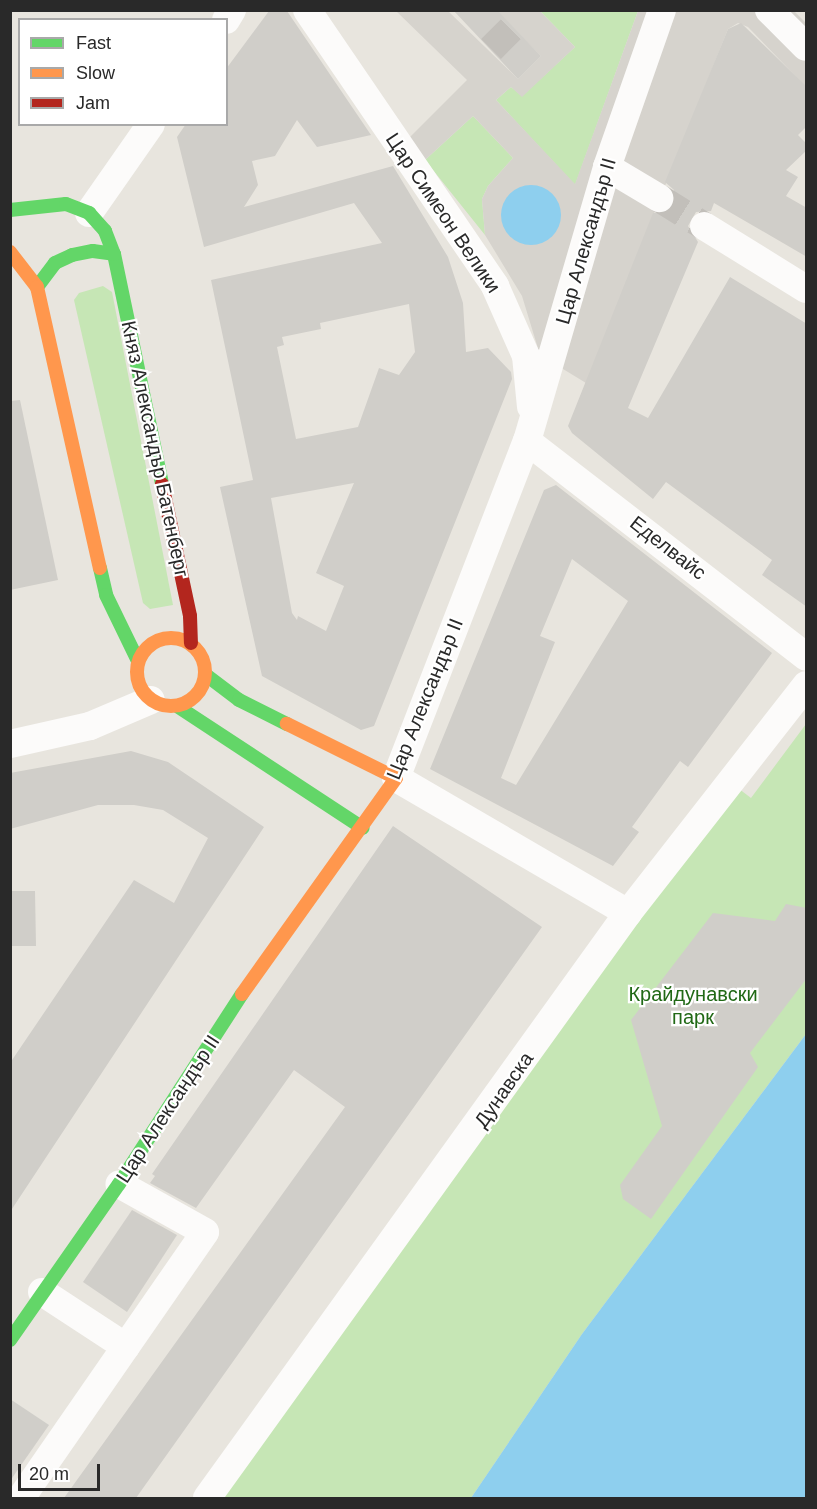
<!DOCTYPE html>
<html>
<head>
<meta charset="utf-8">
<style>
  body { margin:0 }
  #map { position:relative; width:817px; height:1509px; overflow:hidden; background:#e8e5de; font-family:Helvetica,sans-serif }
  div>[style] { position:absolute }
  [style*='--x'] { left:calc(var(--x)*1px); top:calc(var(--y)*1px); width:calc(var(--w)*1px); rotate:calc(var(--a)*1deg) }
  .green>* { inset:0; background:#c6e6b5 }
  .plaza>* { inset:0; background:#d6d3cd }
  .water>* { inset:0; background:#8ecfee }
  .round { border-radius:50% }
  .building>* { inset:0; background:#d0cec9 }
  .street-tunnel>* { height:28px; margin-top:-14px; transform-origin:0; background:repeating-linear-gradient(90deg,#c2bfba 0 28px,transparent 0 42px) }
  .street>* { height:28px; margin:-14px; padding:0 14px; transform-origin:14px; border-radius:14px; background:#fcfbfa }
  .fast>* { height:14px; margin:-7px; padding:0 7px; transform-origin:7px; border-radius:7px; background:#63d668 }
  .slow>* { height:14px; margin:-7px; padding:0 7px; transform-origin:7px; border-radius:7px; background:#ff974d }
  .slow>.ring { margin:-7px; padding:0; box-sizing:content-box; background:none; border:14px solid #ff974d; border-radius:50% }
  .jam>* { height:14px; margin:-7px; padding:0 7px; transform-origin:7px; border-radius:7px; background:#b3261e }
  span { translate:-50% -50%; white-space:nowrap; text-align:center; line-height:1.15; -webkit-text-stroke:4.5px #fff; paint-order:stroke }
  .street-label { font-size:20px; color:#292929 }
  .park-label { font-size:20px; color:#216916 }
  .frame { position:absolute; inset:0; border:12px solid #292929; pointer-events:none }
  .legend { position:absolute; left:18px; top:18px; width:210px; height:108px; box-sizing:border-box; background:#fff; border:2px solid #a9a9a9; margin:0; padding:8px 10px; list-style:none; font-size:18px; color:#292929 }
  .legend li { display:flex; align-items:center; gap:12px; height:30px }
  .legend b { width:30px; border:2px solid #a9a9a9 }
  .scale { position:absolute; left:18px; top:1464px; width:82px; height:27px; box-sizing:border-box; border:3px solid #292929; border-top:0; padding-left:8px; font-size:18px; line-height:21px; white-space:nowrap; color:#292929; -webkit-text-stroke:4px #fff; paint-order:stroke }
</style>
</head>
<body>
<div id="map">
  <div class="green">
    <i style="clip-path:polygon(540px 11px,638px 11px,575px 185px,496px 100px,511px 87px,522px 96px,575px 47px)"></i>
    <i style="clip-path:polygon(473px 116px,513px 158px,488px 186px,482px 199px,485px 235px,425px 160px)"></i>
    <i style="clip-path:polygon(103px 286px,112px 292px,173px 605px,150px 609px,143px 603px,74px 300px,79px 293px)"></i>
    <i style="clip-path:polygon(806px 724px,806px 1034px,582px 1334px,471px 1498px,207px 1498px,730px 782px,751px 798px)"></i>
  </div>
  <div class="plaza">
    <i style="clip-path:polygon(396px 11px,448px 11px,518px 79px,541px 56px,497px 11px,540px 11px,575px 47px,522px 97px,511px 87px,496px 100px,575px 184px,638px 11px,794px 11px,806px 23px,806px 87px,748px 27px,738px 23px,728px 29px,586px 383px,540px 355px,522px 296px,485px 235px,482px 199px,488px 186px,513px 158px,473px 116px,425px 160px,409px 138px,467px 80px)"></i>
  </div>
  <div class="water">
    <i class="round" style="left:501px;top:185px;width:60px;height:60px"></i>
    <i style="clip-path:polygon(806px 1034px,806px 1498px,471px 1498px,582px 1334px)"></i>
  </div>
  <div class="building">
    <i style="clip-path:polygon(453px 10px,497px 10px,541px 56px,518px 79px)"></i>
    <i style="clip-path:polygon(evenodd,269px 11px,287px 11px,371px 135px,317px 147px,297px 120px,275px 156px,252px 161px,258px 185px,244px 207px,393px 166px,448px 257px,463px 303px,466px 352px,488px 348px,511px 372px,512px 379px,374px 726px,361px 730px,262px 676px,220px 487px,253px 480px,211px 280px,382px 243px,354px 203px,204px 247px,177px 137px,186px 124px,226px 124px,226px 69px,269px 11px,409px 304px,415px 352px,399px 375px,379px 368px,358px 427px,296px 439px,277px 347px,284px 345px,282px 337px,321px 329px,320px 323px,409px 304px,269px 11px,354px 483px,316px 573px,344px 586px,326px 631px,298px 616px,297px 620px,292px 613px,271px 498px,354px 483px)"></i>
    <i style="clip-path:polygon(741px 23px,807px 87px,807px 126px,798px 135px,807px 144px,807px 150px,786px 170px,798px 177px,786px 196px,807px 208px,807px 257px,714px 203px,711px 211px,696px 212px,688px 226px,698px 242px,628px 408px,648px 418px,730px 277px,807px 324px,807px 607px,762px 575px,772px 560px,666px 482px,653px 499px,572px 433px,568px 426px,653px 213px,667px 213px,673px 206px,674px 190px,665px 182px,728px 29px)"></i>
    <i style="clip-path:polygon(20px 400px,58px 580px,10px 590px,10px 401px)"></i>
    <i style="clip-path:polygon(evenodd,556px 485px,772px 653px,688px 767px,680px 761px,632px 827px,639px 832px,613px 866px,430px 769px,544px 490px,556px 485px,572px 559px,628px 601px,516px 785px,501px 778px,555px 642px,540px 636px,572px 559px)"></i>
    <i style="clip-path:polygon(131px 751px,168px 762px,264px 827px,10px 1212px,10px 1063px,134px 880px,174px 903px,208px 838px,163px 810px,134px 805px,98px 805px,10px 829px,10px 773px)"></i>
    <i style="clip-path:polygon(393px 826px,542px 927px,136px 1498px,64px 1498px,345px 1107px,294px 1070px,196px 1208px,150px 1183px,155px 1176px,152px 1174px)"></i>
    <i style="clip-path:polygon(10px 891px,35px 891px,36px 946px,10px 946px)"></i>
    <i style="clip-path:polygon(786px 904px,807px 908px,807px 978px,750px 1053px,758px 1067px,651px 1219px,623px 1199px,620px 1185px,662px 1126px,631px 1020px,713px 913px,775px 921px)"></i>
    <i style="clip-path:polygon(132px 1210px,177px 1235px,127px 1312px,83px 1282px)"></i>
    <i style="clip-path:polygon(10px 1399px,49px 1425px,10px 1481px)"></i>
  </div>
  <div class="street-tunnel">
    <i style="--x:491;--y:49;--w:31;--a:-45"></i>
    <i style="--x:659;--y:198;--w:53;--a:31.9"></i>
  </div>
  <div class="street">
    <i style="--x:307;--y:10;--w:334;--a:55.7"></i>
    <i style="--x:495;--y:286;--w:77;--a:66.1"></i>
    <i style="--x:526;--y:356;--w:51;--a:84.4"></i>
    <i style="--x:769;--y:10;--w:52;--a:45"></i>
    <i style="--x:226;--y:20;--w:12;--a:-59"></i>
    <i style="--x:607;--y:167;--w:61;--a:30.8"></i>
    <i style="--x:89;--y:213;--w:108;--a:-55.1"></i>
    <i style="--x:704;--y:226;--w:120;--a:31.7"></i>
    <i style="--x:527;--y:441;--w:353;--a:37.7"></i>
    <i style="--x:10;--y:744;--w:82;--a:-12.7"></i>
    <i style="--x:90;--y:726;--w:66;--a:-23.1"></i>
    <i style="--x:628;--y:913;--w:268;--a:-149.8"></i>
    <i style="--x:396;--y:778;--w:362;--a:-68.8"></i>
    <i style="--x:527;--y:441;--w:285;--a:-73.7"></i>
    <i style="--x:607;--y:167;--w:166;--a:-70.7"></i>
    <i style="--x:42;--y:1292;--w:100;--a:33.2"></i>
    <i style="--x:21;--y:1498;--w:323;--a:-55.3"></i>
    <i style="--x:205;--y:1232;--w:98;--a:-150.8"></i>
    <i style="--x:207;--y:1498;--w:721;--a:-54.26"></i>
    <i style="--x:628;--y:913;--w:289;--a:-52"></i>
  </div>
  <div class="fast">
    <i style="--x:10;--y:210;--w:56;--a:-6.1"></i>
    <i style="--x:66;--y:204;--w:25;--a:21"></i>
    <i style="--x:89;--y:213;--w:24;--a:48"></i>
    <i style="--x:105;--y:231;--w:25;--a:69"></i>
    <i style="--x:114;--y:254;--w:235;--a:78.2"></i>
    <i style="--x:37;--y:287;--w:30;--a:-53"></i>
    <i style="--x:55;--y:263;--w:19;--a:-25"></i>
    <i style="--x:72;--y:255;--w:21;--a:-11"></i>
    <i style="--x:93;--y:251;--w:21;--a:8"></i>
    <i style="--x:100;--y:568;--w:28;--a:77"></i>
    <i style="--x:106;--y:595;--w:73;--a:64.1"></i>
    <i style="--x:206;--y:675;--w:41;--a:37.1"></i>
    <i style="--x:239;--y:700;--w:54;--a:26.6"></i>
    <i style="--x:177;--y:706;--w:222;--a:33.3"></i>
    <i style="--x:10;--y:1340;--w:190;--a:-55.1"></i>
    <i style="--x:119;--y:1184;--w:226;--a:-57.1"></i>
  </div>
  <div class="slow">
    <i style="--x:10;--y:252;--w:44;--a:52.4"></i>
    <i style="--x:37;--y:287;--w:288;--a:77.4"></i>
    <i class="ring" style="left:137px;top:638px;width:54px;height:54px"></i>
    <i style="--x:242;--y:994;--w:265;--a:-54.5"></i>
    <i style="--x:396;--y:778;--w:122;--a:-153.6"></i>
  </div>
  <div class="jam">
    <i style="--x:162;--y:484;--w:135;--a:78"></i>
    <i style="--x:190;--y:616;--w:27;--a:88"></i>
  </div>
  <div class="street-label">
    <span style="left:443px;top:213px;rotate:56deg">Цар Симеон Велики</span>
    <span style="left:586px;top:241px;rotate:-74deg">Цар Александър II</span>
    <span style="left:155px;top:449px;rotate:78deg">Княз Александър Батенберг</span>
    <span style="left:668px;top:548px;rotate:38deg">Еделвайс</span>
    <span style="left:425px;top:699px;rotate:-68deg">Цар Александър II</span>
    <span style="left:504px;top:1090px;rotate:-55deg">Дунавска</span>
    <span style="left:168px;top:1109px;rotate:-57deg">Цар Александър II</span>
  </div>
  <div class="park-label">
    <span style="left:693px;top:1006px">Крайдунавски<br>парк</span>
  </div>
  <div class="frame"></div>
  <ul class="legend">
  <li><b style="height:8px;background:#63d668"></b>Fast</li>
  <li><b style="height:8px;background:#ff974d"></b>Slow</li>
  <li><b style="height:8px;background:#b3261e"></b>Jam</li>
  </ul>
  <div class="scale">20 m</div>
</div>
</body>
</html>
